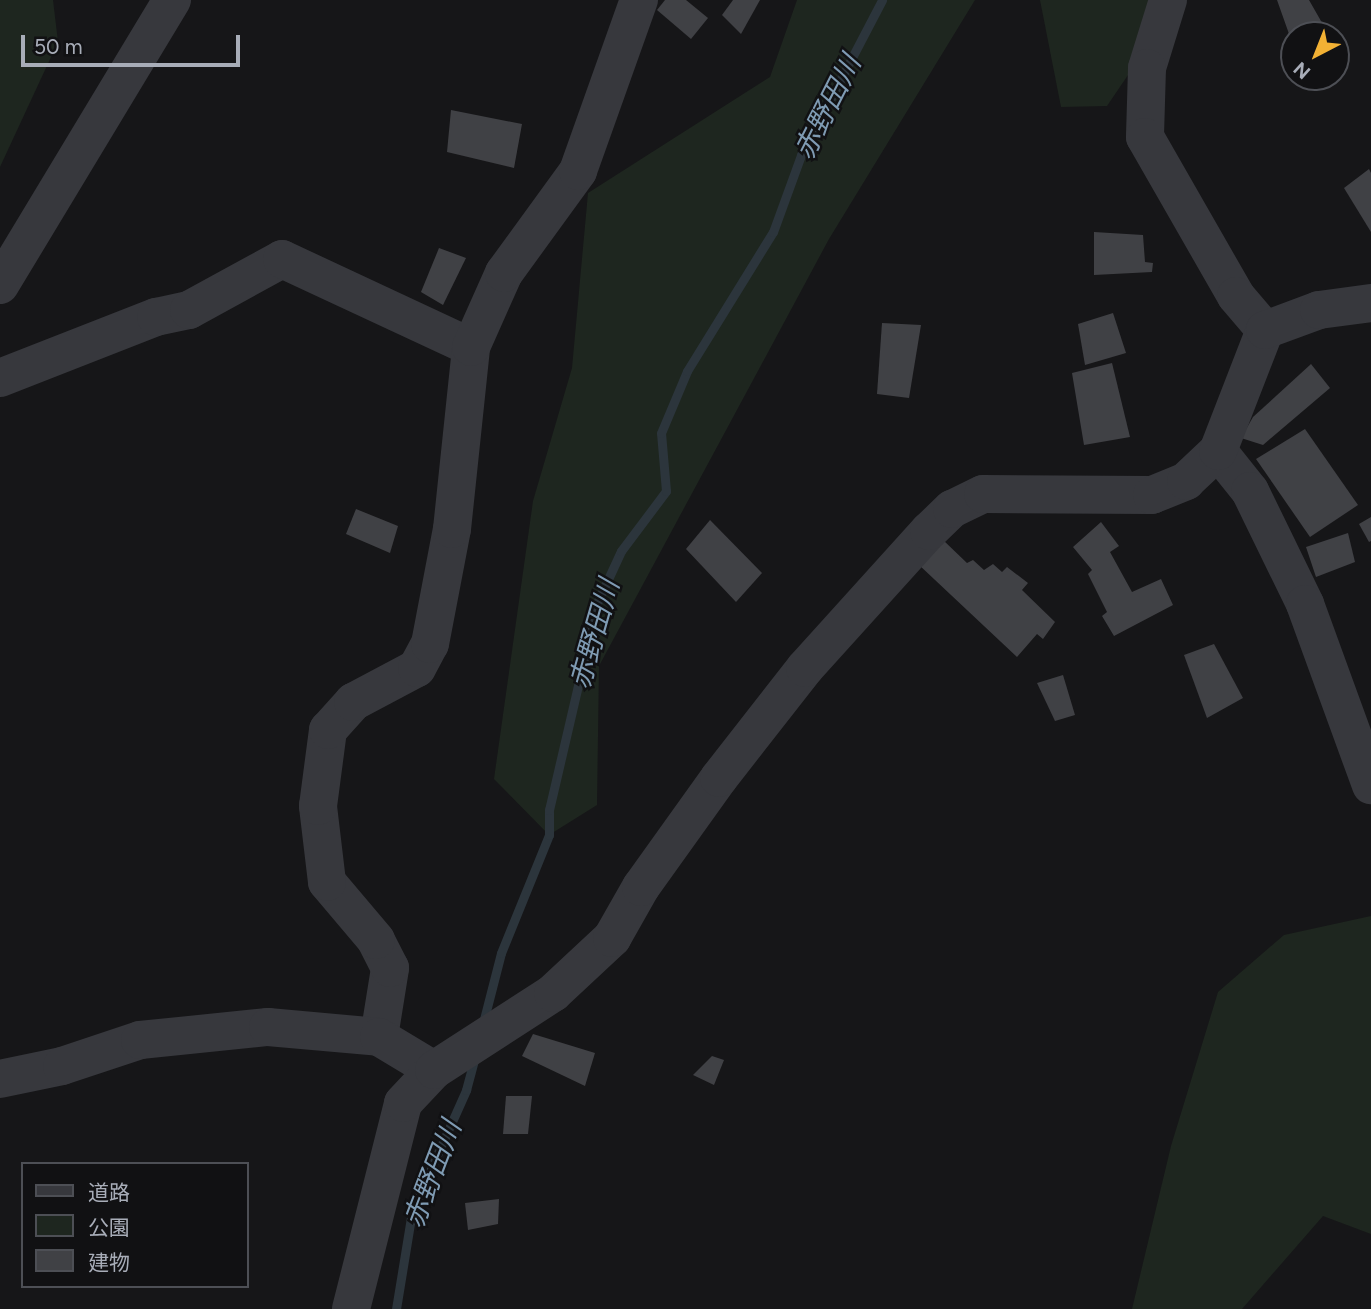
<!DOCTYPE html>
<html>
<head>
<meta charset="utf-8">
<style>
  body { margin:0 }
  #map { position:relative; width:1371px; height:1309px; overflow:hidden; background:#161618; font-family:Figtree,"Noto Sans JP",sans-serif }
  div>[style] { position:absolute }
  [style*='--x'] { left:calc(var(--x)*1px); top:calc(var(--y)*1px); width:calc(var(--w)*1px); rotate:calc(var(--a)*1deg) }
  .green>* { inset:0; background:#1e261f }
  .stream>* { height:9px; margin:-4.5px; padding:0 4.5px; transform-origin:4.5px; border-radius:4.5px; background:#2c353c }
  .building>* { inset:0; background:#404145 }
  .minor>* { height:38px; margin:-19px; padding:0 19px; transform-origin:19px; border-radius:19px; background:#37383d }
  span { translate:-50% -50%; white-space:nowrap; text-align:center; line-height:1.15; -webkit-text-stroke:5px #111113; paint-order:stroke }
  .water-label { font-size:28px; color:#7f9bb3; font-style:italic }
  .legend { position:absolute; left:21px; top:1162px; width:228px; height:126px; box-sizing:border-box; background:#111113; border:2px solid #4d4f55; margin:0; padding:9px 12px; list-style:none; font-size:21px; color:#a8adb8 }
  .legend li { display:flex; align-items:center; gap:14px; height:35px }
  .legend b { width:35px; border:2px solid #4d4f55 }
  .north { position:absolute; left:1280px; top:21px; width:70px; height:70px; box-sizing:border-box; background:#111113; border:2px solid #4d4f55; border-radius:50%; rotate:222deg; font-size:19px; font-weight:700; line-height:28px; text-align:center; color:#a8adb8 }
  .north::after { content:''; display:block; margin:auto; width:24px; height:32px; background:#f2b134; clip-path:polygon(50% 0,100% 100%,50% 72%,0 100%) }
  .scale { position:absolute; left:21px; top:35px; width:219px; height:32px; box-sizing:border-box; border:4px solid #a8adb8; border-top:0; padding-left:9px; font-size:21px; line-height:24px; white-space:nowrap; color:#a8adb8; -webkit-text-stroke:5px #111113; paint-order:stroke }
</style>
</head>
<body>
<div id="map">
  <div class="green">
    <i style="clip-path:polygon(0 0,53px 0,58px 42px,0 167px)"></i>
    <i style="clip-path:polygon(797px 0,975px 0,829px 239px,599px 666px,597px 805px,549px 835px,494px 779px,533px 501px,572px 368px,588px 193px,770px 77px)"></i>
    <i style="clip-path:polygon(1040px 0,1179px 0,1107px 106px,1061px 107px)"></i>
    <i style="clip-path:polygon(1371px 916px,1371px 1234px,1323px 1216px,1242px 1309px,1132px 1309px,1171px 1146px,1218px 992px,1284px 935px)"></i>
  </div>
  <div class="stream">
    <i style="--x:483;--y:1023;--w:72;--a:-75.6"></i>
    <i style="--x:501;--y:953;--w:127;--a:-67.9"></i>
    <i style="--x:549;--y:835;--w:25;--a:-90"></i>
    <i style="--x:549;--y:810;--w:212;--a:-76.9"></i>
    <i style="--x:597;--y:603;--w:57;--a:-65.2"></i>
    <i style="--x:621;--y:551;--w:75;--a:-53.1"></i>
    <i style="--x:666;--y:491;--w:58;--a:-94.9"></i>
    <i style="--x:661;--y:433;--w:67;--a:-67.2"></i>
    <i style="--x:687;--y:371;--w:163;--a:-58.3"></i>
    <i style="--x:773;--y:232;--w:82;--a:-70"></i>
    <i style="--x:801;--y:155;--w:175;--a:-62.4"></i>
    <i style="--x:396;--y:1309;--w:99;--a:-80.7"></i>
    <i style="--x:412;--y:1211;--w:133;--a:-65.9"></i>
    <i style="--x:466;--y:1090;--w:31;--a:-75"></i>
  </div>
  <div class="building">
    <i style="clip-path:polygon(665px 0,686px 0,708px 18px,691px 39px,657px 10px)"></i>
    <i style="clip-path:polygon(733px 0,760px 0,741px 34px,722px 15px)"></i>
    <i style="clip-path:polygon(1277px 0,1309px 0,1329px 35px,1294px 35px,1294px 48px)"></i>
    <i style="clip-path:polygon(451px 110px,522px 124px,514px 168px,447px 152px)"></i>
    <i style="clip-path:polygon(1369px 169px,1371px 173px,1371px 232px,1344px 188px)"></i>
    <i style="clip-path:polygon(1094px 232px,1143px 235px,1145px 262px,1153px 263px,1152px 272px,1094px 275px)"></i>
    <i style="clip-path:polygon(439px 248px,466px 258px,443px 305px,421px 292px)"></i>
    <i style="clip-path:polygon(1113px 313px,1126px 353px,1085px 365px,1078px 324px)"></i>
    <i style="clip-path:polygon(882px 323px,921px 325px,909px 398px,877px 394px)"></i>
    <i style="clip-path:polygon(1112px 363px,1130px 437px,1084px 445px,1072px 373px)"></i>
    <i style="clip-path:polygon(1311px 364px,1330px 388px,1263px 445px,1241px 438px,1253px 417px)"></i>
    <i style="clip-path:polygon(1305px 429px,1358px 505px,1310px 537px,1256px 459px)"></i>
    <i style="clip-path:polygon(356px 509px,398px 526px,390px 553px,346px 534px)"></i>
    <i style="clip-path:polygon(1371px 517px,1371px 541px,1369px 542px,1359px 524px)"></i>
    <i style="clip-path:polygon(710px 520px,762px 573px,736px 602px,686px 549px)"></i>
    <i style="clip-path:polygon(1101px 522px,1119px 546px,1110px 552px,1132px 592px,1161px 579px,1173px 605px,1114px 636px,1102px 616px,1107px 612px,1088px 574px,1092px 570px,1073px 547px)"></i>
    <i style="clip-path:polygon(1348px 533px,1355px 562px,1316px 577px,1306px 547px)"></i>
    <i style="clip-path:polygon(942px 539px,967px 563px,973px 560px,984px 570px,993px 564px,1002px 572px,1007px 567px,1028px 583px,1022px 590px,1055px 622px,1043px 639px,1037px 634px,1017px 657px,918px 564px)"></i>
    <i style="clip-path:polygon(1214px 644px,1243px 698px,1207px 718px,1184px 655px)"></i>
    <i style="clip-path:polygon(1063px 675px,1075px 715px,1055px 721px,1037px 683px)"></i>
    <i style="clip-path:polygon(533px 1034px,595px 1053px,585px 1086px,522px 1056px)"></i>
    <i style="clip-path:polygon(712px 1056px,724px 1060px,714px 1085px,693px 1075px)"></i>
    <i style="clip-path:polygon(506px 1096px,532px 1096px,528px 1134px,503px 1134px)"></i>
    <i style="clip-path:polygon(499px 1199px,498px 1224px,468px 1230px,465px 1203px)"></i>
  </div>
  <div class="minor">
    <i style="--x:1168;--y:0;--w:71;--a:107.2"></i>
    <i style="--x:1147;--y:68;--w:69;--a:91.7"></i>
    <i style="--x:1145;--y:137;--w:183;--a:60.2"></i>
    <i style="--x:1236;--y:296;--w:45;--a:49.5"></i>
    <i style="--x:0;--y:285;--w:333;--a:-58.9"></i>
    <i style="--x:0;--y:378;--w:168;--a:-21.4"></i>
    <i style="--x:156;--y:317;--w:34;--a:-12"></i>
    <i style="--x:189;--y:310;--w:106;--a:-28.7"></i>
    <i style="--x:282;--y:259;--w:208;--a:25"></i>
    <i style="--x:1218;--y:451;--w:51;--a:51.3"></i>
    <i style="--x:1250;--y:491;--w:126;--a:64"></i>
    <i style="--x:1305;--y:604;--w:193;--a:70"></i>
    <i style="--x:379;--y:1037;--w:70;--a:-80.9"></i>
    <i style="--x:390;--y:968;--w:31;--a:-117"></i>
    <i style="--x:376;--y:940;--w:76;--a:-130.2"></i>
    <i style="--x:327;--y:882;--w:77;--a:-96.8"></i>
    <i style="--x:318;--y:806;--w:77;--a:-82.5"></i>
    <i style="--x:328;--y:730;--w:38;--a:-48"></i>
    <i style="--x:353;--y:702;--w:72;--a:-28"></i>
    <i style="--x:417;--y:668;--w:27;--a:-62"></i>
    <i style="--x:430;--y:644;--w:117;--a:-79.2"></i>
    <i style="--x:452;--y:529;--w:183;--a:-84"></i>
    <i style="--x:471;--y:347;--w:81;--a:-66"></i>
    <i style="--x:504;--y:273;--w:126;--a:-54"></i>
    <i style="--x:578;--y:171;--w:182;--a:-70.4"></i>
    <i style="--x:0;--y:1079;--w:63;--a:-11.8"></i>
    <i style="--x:62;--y:1066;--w:82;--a:-18.4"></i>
    <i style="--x:140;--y:1040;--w:129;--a:-5.8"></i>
    <i style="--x:268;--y:1027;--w:111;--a:5.1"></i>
    <i style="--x:379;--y:1037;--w:64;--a:31"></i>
    <i style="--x:351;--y:1309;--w:212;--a:-75.8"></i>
    <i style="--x:403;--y:1103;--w:45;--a:-46.8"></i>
    <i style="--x:434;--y:1070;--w:142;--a:-32.9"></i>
    <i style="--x:553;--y:993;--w:81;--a:-43"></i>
    <i style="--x:612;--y:938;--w:59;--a:-60.4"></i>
    <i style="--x:641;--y:887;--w:134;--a:-54.4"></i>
    <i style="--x:719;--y:778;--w:140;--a:-52"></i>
    <i style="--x:805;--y:668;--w:185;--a:-47.9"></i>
    <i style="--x:929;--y:531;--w:32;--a:-44"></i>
    <i style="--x:952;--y:509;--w:34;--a:-26"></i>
    <i style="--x:983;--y:494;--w:169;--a:0.3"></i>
    <i style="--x:1152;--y:495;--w:37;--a:-22"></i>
    <i style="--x:1186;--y:481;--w:44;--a:-43.2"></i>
    <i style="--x:1218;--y:451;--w:130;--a:-68.8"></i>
    <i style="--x:1265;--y:330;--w:58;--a:-20.3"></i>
    <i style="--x:1319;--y:310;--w:52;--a:-7.7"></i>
  </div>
  <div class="water-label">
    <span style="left:827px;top:107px;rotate:-63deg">赤野田川</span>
    <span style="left:594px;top:634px;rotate:-74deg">赤野田川</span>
    <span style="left:432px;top:1174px;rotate:-69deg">赤野田川</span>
  </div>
  <ul class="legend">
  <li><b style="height:9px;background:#37383d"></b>道路</li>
  <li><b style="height:19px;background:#1e261f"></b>公園</li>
  <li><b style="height:19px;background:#404145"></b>建物</li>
  </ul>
  <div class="north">N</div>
  <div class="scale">50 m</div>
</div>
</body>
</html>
